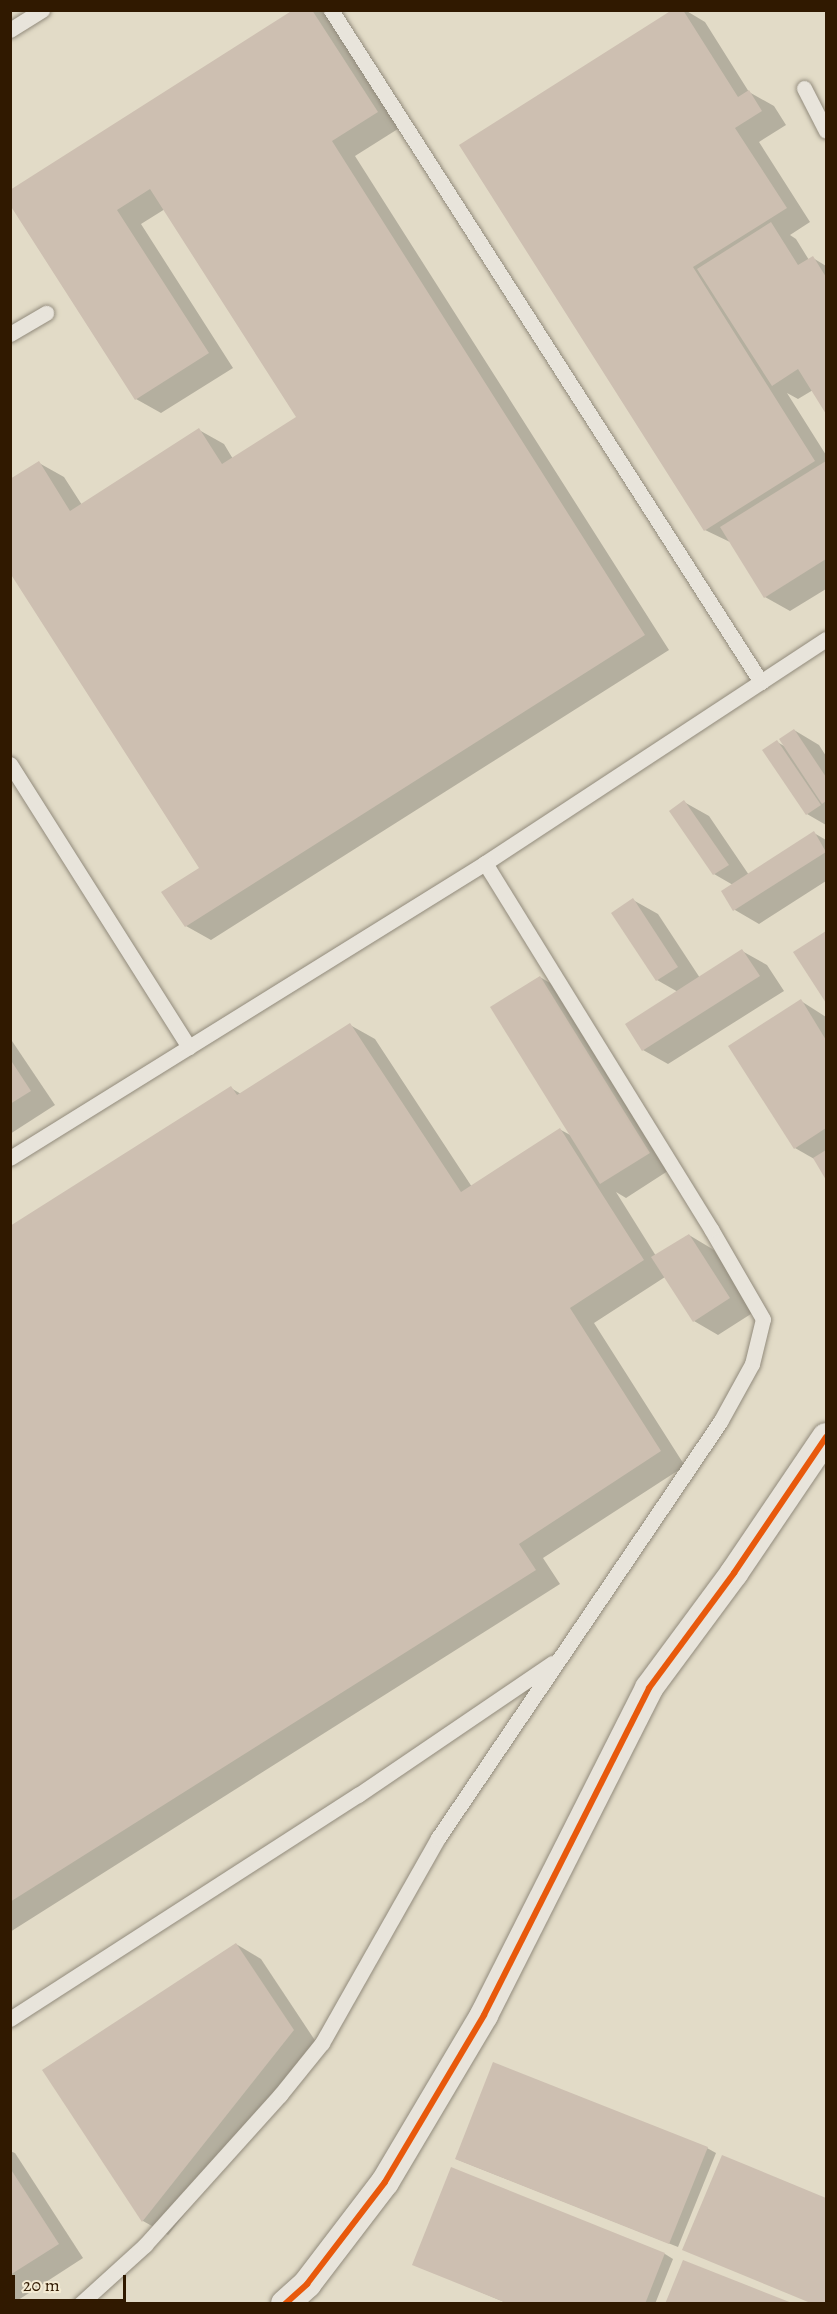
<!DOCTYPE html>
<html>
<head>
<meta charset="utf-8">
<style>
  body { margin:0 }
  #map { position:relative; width:837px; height:2314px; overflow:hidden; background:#e2dbc7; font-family:Alegreya,serif }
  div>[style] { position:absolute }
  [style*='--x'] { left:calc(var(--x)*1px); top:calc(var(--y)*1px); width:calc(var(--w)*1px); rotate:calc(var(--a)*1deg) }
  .shadow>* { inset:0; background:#0003 }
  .building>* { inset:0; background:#cdbfb1 }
  .roads { filter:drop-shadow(0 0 2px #928b7c) drop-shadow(0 0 2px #928b7c) }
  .service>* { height:15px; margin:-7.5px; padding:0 7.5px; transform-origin:7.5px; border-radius:7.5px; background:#e8e4db }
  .minor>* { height:28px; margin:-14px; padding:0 14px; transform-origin:14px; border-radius:14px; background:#e8e4db }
  .cycleway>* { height:6px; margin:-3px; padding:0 3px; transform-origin:3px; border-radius:3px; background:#e8590c }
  span { translate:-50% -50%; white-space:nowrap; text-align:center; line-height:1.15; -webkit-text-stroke:5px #f4ebd3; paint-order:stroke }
  .frame { position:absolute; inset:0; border:12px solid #301900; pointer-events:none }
  .scale { position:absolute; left:12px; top:2275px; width:114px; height:27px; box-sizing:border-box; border:3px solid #301900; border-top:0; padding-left:8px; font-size:18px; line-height:21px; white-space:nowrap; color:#301900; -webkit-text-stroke:4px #f4ebd3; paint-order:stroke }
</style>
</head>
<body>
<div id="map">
  <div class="shadow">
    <i style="clip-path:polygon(296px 10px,319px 10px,332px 18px,401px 127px,355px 156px,669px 650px,211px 940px,186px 926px,163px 892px,201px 868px,39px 463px,64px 477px,82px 505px,199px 430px,224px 444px,233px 459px,298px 417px,165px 209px,141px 224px,233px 368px,161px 413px,136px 399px,10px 202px)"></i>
    <i style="clip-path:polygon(675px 10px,685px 10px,705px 22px,749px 92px,774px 106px,786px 125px,759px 142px,810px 222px,790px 235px,796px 239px,809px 260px,813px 258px,826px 266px,826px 411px,813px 390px,798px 399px,787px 393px,826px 455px,826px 589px,790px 611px,765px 597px,732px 543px,705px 530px)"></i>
    <i style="clip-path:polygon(794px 730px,819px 745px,826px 756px,826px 825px,807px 814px,777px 742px,786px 747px)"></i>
    <i style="clip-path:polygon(684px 802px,709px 816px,749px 875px,814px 833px,826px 840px,826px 881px,759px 924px,735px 910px,733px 885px,714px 874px,671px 811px)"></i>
    <i style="clip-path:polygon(633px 900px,658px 914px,700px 978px,742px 951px,767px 965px,784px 991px,668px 1064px,643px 1050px,678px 992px,657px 980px,613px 913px)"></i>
    <i style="clip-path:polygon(826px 932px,826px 1000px,795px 953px)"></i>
    <i style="clip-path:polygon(540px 977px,565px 992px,674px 1167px,626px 1198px,616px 1192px,656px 1256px,689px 1235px,714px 1250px,754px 1312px,718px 1335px,694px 1321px,665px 1277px,594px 1323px,685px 1466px,543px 1558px,560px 1584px,10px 1932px,10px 1227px,231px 1088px,241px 1094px,350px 1025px,375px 1039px,472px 1187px,561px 1130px,572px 1136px)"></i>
    <i style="clip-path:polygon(801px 1001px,826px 1017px,826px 1177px,816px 1160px,795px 1148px)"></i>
    <i style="clip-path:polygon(10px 1038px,55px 1105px,10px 1134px)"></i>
    <i style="clip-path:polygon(236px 1944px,261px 1959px,318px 2045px,168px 2235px,143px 2221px,44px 2070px)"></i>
    <i style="clip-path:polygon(707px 2148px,716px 2153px,678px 2247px,456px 2159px)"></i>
    <i style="clip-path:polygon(10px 2151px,15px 2153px,83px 2258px,12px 2304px)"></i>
    <i style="clip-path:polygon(722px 2157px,826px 2200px,826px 2304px,813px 2304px)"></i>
    <i style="clip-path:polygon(665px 2254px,673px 2259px,655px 2304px,509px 2304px,414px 2264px)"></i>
  </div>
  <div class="building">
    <i style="clip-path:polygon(293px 10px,312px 10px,378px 112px,332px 141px,645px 635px,185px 927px,161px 892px,199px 868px,10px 573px,10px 479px,39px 461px,70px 511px,199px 428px,222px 464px,296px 417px,150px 189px,117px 210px,209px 353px,135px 400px,10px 205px,10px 190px)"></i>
    <i style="clip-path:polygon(672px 10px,683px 10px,738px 97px,749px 90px,762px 111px,735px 128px,787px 208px,693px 267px,815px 461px,704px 531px,459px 145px)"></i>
    <i style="clip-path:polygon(771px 222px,798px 265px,813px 256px,826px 277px,826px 414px,798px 369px,772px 386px,697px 269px)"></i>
    <i style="clip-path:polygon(826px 461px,826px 559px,764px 598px,720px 527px)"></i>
    <i style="clip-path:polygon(794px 729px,826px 777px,826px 801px,822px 804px,779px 739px)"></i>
    <i style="clip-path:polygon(777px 740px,821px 805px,806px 815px,762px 750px)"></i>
    <i style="clip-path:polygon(684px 800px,729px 865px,713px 875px,669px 811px)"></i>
    <i style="clip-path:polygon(814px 831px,826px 852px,733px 911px,721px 891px)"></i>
    <i style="clip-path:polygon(633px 898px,678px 967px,656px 981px,611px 913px)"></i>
    <i style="clip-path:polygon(826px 931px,826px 1003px,793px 952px)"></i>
    <i style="clip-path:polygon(742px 949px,760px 976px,642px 1051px,625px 1024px)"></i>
    <i style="clip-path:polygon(540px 976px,650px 1153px,600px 1184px,490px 1007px)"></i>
    <i style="clip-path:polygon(801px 999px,826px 1040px,826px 1128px,794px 1149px,728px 1046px)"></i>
    <i style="clip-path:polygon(350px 1023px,461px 1192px,560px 1128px,644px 1260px,570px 1308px,661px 1451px,519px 1544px,536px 1570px,10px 1902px,10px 1226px,231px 1086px,237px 1095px)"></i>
    <i style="clip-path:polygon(10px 1059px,31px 1091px,10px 1104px)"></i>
    <i style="clip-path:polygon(826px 1150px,826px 1180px,813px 1158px)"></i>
    <i style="clip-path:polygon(689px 1234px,730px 1298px,693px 1322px,651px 1257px)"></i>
    <i style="clip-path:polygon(236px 1943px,294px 2030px,142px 2222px,42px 2070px)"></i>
    <i style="clip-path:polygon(493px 2062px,708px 2147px,669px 2244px,455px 2159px)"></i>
    <i style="clip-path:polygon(722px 2155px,826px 2198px,826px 2304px,813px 2304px,682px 2250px)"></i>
    <i style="clip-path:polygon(451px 2167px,665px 2253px,645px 2304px,509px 2304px,412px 2265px)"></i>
    <i style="clip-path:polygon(10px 2168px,59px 2244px,10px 2275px)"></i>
    <i style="clip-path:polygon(683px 2260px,792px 2303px,792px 2304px,665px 2304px)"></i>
  </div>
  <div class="roads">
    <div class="service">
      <i style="--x:331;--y:10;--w:798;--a:57.39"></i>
      <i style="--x:10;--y:30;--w:38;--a:-32"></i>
      <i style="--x:804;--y:88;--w:48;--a:62.9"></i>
      <i style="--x:10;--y:334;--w:42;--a:-30.3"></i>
      <i style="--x:10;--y:764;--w:335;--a:57.7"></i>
      <i style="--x:10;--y:1158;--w:559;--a:-31.84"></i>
      <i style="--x:485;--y:863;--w:408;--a:-33.3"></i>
      <i style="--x:10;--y:2019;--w:414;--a:-32.8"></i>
      <i style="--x:358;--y:1795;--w:235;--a:-34.2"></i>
      <i style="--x:80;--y:2304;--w:88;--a:-42.2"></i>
      <i style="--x:145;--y:2245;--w:202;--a:-48"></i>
      <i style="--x:280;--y:2095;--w:67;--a:-51.1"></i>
      <i style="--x:322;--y:2043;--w:236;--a:-60.5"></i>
      <i style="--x:438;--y:1838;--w:503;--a:-55.87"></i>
      <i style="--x:720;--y:1422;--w:66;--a:-61.1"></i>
      <i style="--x:752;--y:1364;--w:46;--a:-76.3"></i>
      <i style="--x:763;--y:1319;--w:104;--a:-120"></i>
      <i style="--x:711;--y:1229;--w:430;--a:-121.7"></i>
    </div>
    <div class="minor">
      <i style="--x:285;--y:2304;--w:30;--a:-42"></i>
      <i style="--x:307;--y:2284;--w:128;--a:-52.6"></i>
      <i style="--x:385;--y:2182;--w:194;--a:-59.3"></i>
      <i style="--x:484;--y:2015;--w:366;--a:-63.2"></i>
      <i style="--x:649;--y:1688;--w:143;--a:-53.5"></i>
      <i style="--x:734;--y:1573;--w:164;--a:-55.9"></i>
    </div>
  </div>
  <div class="cycleway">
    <i style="--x:285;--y:2304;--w:30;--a:-42"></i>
    <i style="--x:307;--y:2284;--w:128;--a:-52.6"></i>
    <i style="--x:385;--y:2182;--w:194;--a:-59.3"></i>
    <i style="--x:484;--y:2015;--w:366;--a:-63.2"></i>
    <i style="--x:649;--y:1688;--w:143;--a:-53.5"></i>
    <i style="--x:734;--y:1573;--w:164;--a:-55.9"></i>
  </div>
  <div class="frame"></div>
  <div class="scale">20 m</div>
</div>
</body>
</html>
